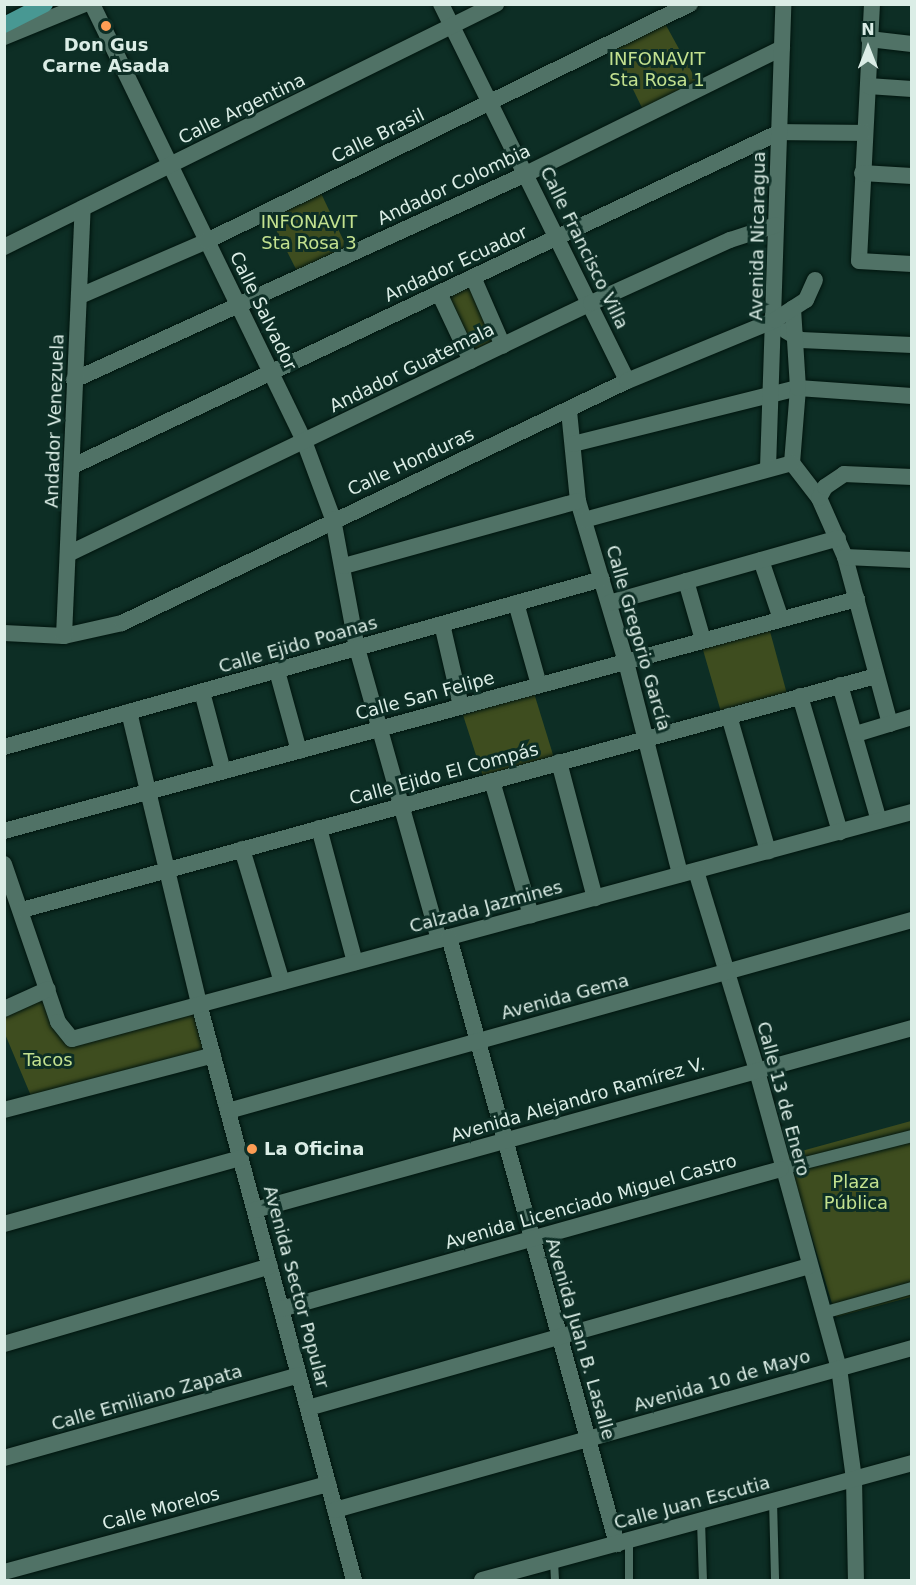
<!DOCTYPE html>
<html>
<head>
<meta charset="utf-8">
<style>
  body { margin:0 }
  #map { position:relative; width:916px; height:1585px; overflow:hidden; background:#0d2e25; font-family:"DejaVu Sans",sans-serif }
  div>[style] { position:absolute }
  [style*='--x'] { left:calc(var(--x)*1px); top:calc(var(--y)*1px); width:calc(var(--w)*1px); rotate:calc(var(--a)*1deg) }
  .green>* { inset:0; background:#3e4d1f }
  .roads { filter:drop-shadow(0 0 2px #00150e) drop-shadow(0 0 2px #00150e) }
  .service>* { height:8px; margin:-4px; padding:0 4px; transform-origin:4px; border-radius:4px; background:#507266 }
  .pedestrian>* { height:12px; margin:-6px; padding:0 6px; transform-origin:6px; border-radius:6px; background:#507266 }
  .minor>* { height:16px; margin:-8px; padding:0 8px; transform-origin:8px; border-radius:8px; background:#507266 }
  .tertiary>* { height:16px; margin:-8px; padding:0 8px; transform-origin:8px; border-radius:8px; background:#507266 }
  .primary>* { height:16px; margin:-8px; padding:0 8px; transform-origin:8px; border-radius:8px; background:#489893 }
  .dots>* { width:16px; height:16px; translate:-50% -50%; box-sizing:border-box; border:3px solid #0d2e25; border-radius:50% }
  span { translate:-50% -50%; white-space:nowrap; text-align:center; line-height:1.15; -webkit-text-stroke:6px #0d2e25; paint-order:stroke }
  .poi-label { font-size:18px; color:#dbede6; font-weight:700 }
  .left { translate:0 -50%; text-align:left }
  .park-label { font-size:18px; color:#c3e18f }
  .street-label { font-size:18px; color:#dbede6 }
  .frame { position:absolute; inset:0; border:6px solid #dbede6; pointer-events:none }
  .north { position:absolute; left:838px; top:18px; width:60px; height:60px; -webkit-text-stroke:4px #0d2e25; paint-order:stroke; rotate:0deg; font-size:16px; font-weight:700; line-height:24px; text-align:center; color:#dbede6 }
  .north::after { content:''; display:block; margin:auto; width:21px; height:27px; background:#dbede6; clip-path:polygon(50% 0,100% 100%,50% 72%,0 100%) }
</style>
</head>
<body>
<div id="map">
  <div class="green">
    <i style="clip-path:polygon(662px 18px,700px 87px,645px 114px,611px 44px)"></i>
    <i style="clip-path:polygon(318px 187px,351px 256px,301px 279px,267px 212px)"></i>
    <i style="clip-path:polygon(473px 277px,503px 346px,471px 361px,439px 293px)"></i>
    <i style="clip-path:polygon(768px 624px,787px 694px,721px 712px,701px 643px)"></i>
    <i style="clip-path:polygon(534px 693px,554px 758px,484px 780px,463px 715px)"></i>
    <i style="clip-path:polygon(48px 991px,65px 1036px,197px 1010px,207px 1052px,31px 1096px,5px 1034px,4px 1012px)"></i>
    <i style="clip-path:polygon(911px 1121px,911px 1297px,836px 1317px,787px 1155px)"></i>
  </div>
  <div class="roads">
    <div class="service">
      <i style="--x:773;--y:1501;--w:79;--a:88.5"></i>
      <i style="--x:701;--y:1521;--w:59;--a:88.1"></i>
      <i style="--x:629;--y:1541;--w:39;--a:90"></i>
      <i style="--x:554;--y:1561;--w:19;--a:87"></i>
    </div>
    <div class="pedestrian">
      <i style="--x:781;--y:1169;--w:135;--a:-14.1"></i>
      <i style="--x:823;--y:1313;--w:92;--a:-15.7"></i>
    </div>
    <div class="minor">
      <i style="--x:92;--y:4;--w:486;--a:64.1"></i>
      <i style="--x:304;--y:441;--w:83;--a:69.6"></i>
      <i style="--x:333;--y:519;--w:131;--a:79.5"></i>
      <i style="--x:357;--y:648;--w:303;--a:74.3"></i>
      <i style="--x:441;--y:4;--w:420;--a:63.7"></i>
      <i style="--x:872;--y:4;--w:257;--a:92.9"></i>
      <i style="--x:859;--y:261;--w:53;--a:3.2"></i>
      <i style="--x:869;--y:39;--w:43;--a:6.6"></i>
      <i style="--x:868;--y:86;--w:44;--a:3.9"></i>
      <i style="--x:862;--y:173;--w:50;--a:3.4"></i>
      <i style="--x:4;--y:247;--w:549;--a:-26.28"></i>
      <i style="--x:473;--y:277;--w:75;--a:66.5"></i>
      <i style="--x:439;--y:293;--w:75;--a:64.8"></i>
      <i style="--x:80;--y:296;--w:138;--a:-23.4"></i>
      <i style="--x:207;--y:241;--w:538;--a:-26.14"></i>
      <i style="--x:786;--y:331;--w:17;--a:31"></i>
      <i style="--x:801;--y:340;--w:111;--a:2.6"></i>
      <i style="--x:74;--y:380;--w:497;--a:-24.5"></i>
      <i style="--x:526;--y:174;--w:285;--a:-26.2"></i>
      <i style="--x:569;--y:411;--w:90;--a:84.3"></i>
      <i style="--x:578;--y:501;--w:168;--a:73.4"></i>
      <i style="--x:626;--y:662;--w:219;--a:75.7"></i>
      <i style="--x:573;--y:444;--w:232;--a:-14"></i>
      <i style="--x:798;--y:388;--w:114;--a:4"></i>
      <i style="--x:792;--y:463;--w:44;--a:52.4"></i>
      <i style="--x:819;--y:498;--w:64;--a:66.2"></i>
      <i style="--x:845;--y:557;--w:173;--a:74.9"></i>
      <i style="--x:792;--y:463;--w:75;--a:-85.4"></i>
      <i style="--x:798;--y:388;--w:80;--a:-93.6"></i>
      <i style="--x:73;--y:466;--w:782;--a:-25.29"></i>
      <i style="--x:780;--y:132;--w:83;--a:0.7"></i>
      <i style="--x:768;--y:468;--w:464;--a:-88.1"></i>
      <i style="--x:819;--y:498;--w:13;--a:-61"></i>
      <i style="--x:825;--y:487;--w:23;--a:-34"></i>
      <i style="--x:844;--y:474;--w:68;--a:2.5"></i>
      <i style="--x:584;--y:520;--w:216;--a:-15.3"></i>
      <i style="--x:68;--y:554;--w:580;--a:-25.64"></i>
      <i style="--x:591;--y:303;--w:153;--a:-24.4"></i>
      <i style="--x:730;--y:240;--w:48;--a:-18.1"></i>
      <i style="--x:845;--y:557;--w:67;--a:2.6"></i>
      <i style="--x:761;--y:560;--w:62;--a:71.3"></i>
      <i style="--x:344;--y:566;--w:243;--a:-15.5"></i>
      <i style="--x:686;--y:581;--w:61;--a:73.9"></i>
      <i style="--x:516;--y:603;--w:85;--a:74.3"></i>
      <i style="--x:609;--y:603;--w:238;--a:-15.8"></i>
      <i style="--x:442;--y:624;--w:84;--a:77"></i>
      <i style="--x:4;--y:633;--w:60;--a:2.9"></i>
      <i style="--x:64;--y:636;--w:59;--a:-12.6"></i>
      <i style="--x:122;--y:623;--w:560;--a:-25.6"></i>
      <i style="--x:627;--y:381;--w:160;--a:-22.4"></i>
      <i style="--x:775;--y:320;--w:37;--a:-33"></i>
      <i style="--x:806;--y:300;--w:22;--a:-66"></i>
      <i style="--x:64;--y:636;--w:428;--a:-87.5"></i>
      <i style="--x:277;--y:671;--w:83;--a:74.6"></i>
      <i style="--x:840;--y:685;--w:141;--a:74"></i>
      <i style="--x:202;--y:692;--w:82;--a:75.1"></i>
      <i style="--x:800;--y:696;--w:142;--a:73.6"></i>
      <i style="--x:129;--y:712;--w:300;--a:76.5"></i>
      <i style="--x:199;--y:1004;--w:596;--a:74.94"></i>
      <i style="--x:729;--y:716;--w:141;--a:73.9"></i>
      <i style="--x:856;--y:734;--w:59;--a:-16.9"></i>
      <i style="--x:4;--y:747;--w:621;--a:-15.69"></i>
      <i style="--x:559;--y:762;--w:141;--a:75.2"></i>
      <i style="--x:492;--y:781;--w:140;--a:73.8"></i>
      <i style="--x:319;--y:828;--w:139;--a:75"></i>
      <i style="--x:4;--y:831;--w:884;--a:-15.22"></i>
      <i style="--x:242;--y:849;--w:139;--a:73.3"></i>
      <i style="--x:4;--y:864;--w:167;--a:71.1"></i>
      <i style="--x:58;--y:1022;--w:22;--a:51"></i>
      <i style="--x:72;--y:1039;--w:870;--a:-15.12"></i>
      <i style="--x:696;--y:871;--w:209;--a:73"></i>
      <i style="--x:757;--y:1071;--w:308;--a:74.6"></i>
      <i style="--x:839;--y:1368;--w:112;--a:82.3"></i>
      <i style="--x:854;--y:1479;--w:101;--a:88.9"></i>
      <i style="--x:22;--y:910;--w:885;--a:-15.32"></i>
      <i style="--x:449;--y:937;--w:630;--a:74.53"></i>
      <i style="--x:4;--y:1009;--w:48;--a:-24.4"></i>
      <i style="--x:4;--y:1110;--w:216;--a:-14.7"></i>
      <i style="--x:228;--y:1111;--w:710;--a:-15.6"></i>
      <i style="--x:255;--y:1210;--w:682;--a:-15.48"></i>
      <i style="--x:4;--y:1224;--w:246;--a:-15.6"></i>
      <i style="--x:281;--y:1309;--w:519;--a:-15.64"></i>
      <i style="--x:4;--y:1344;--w:277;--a:-16.3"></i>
      <i style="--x:308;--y:1408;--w:521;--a:-15.82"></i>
      <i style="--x:4;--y:1458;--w:306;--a:-15.7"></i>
      <i style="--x:335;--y:1510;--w:599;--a:-15.68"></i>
      <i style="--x:4;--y:1572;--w:336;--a:-15.2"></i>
    </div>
    <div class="tertiary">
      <i style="--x:4;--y:37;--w:87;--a:-22.2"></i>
      <i style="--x:482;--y:1580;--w:446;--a:-15.2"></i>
    </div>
    <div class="primary">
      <i style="--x:4;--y:25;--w:46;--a:-27.1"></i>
    </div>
  </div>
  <div class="dots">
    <i style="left:106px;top:26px;background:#fd9d54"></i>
    <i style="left:252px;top:1149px;background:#fd9d54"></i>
  </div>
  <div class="poi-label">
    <span style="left:106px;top:56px">Don Gus<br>Carne Asada</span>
    <span class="left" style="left:264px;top:1149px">La Oficina</span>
  </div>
  <div class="park-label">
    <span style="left:657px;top:70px">INFONAVIT<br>Sta Rosa 1</span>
    <span style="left:309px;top:233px">INFONAVIT<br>Sta Rosa 3</span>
    <span style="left:48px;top:1060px">Tacos</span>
    <span style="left:856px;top:1193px">Plaza<br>Pública</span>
  </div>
  <div class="street-label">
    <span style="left:242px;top:109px;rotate:-26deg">Calle Argentina</span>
    <span style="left:378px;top:136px;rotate:-26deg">Calle Brasil</span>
    <span style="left:454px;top:185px;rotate:-25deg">Andador Colombia</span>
    <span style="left:758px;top:236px;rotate:-89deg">Avenida Nicaragua</span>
    <span style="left:584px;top:248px;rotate:64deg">Calle Francisco Villa</span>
    <span style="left:456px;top:264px;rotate:-25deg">Andador Ecuador</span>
    <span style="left:263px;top:311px;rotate:64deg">Calle Salvador</span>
    <span style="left:412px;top:368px;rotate:-26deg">Andador Guatemala</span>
    <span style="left:55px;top:421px;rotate:-88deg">Andador Venezuela</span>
    <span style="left:411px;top:462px;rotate:-25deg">Calle Honduras</span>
    <span style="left:638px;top:638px;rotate:74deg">Calle Gregorio García</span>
    <span style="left:298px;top:645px;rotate:-16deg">Calle Ejido Poanas</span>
    <span style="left:425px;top:696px;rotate:-15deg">Calle San Felipe</span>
    <span style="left:444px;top:774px;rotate:-15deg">Calle Ejido El Compás</span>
    <span style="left:486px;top:907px;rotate:-15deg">Calzada Jazmines</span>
    <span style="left:565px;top:997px;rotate:-15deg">Avenida Gema</span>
    <span style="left:783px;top:1099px;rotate:75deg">Calle 13 de Enero</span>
    <span style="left:578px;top:1100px;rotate:-16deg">Avenida Alejandro Ramírez V.</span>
    <span style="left:591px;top:1202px;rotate:-16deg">Avenida Licenciado Miguel Castro</span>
    <span style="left:296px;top:1287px;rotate:75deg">Avenida Sector Popular</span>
    <span style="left:580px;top:1339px;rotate:74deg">Avenida Juan B. Lasalle</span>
    <span style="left:722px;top:1381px;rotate:-16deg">Avenida 10 de Mayo</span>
    <span style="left:147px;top:1398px;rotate:-16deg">Calle Emiliano Zapata</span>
    <span style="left:692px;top:1503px;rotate:-15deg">Calle Juan Escutia</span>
    <span style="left:161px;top:1509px;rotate:-15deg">Calle Morelos</span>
  </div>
  <div class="frame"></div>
  <div class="north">N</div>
</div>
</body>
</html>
